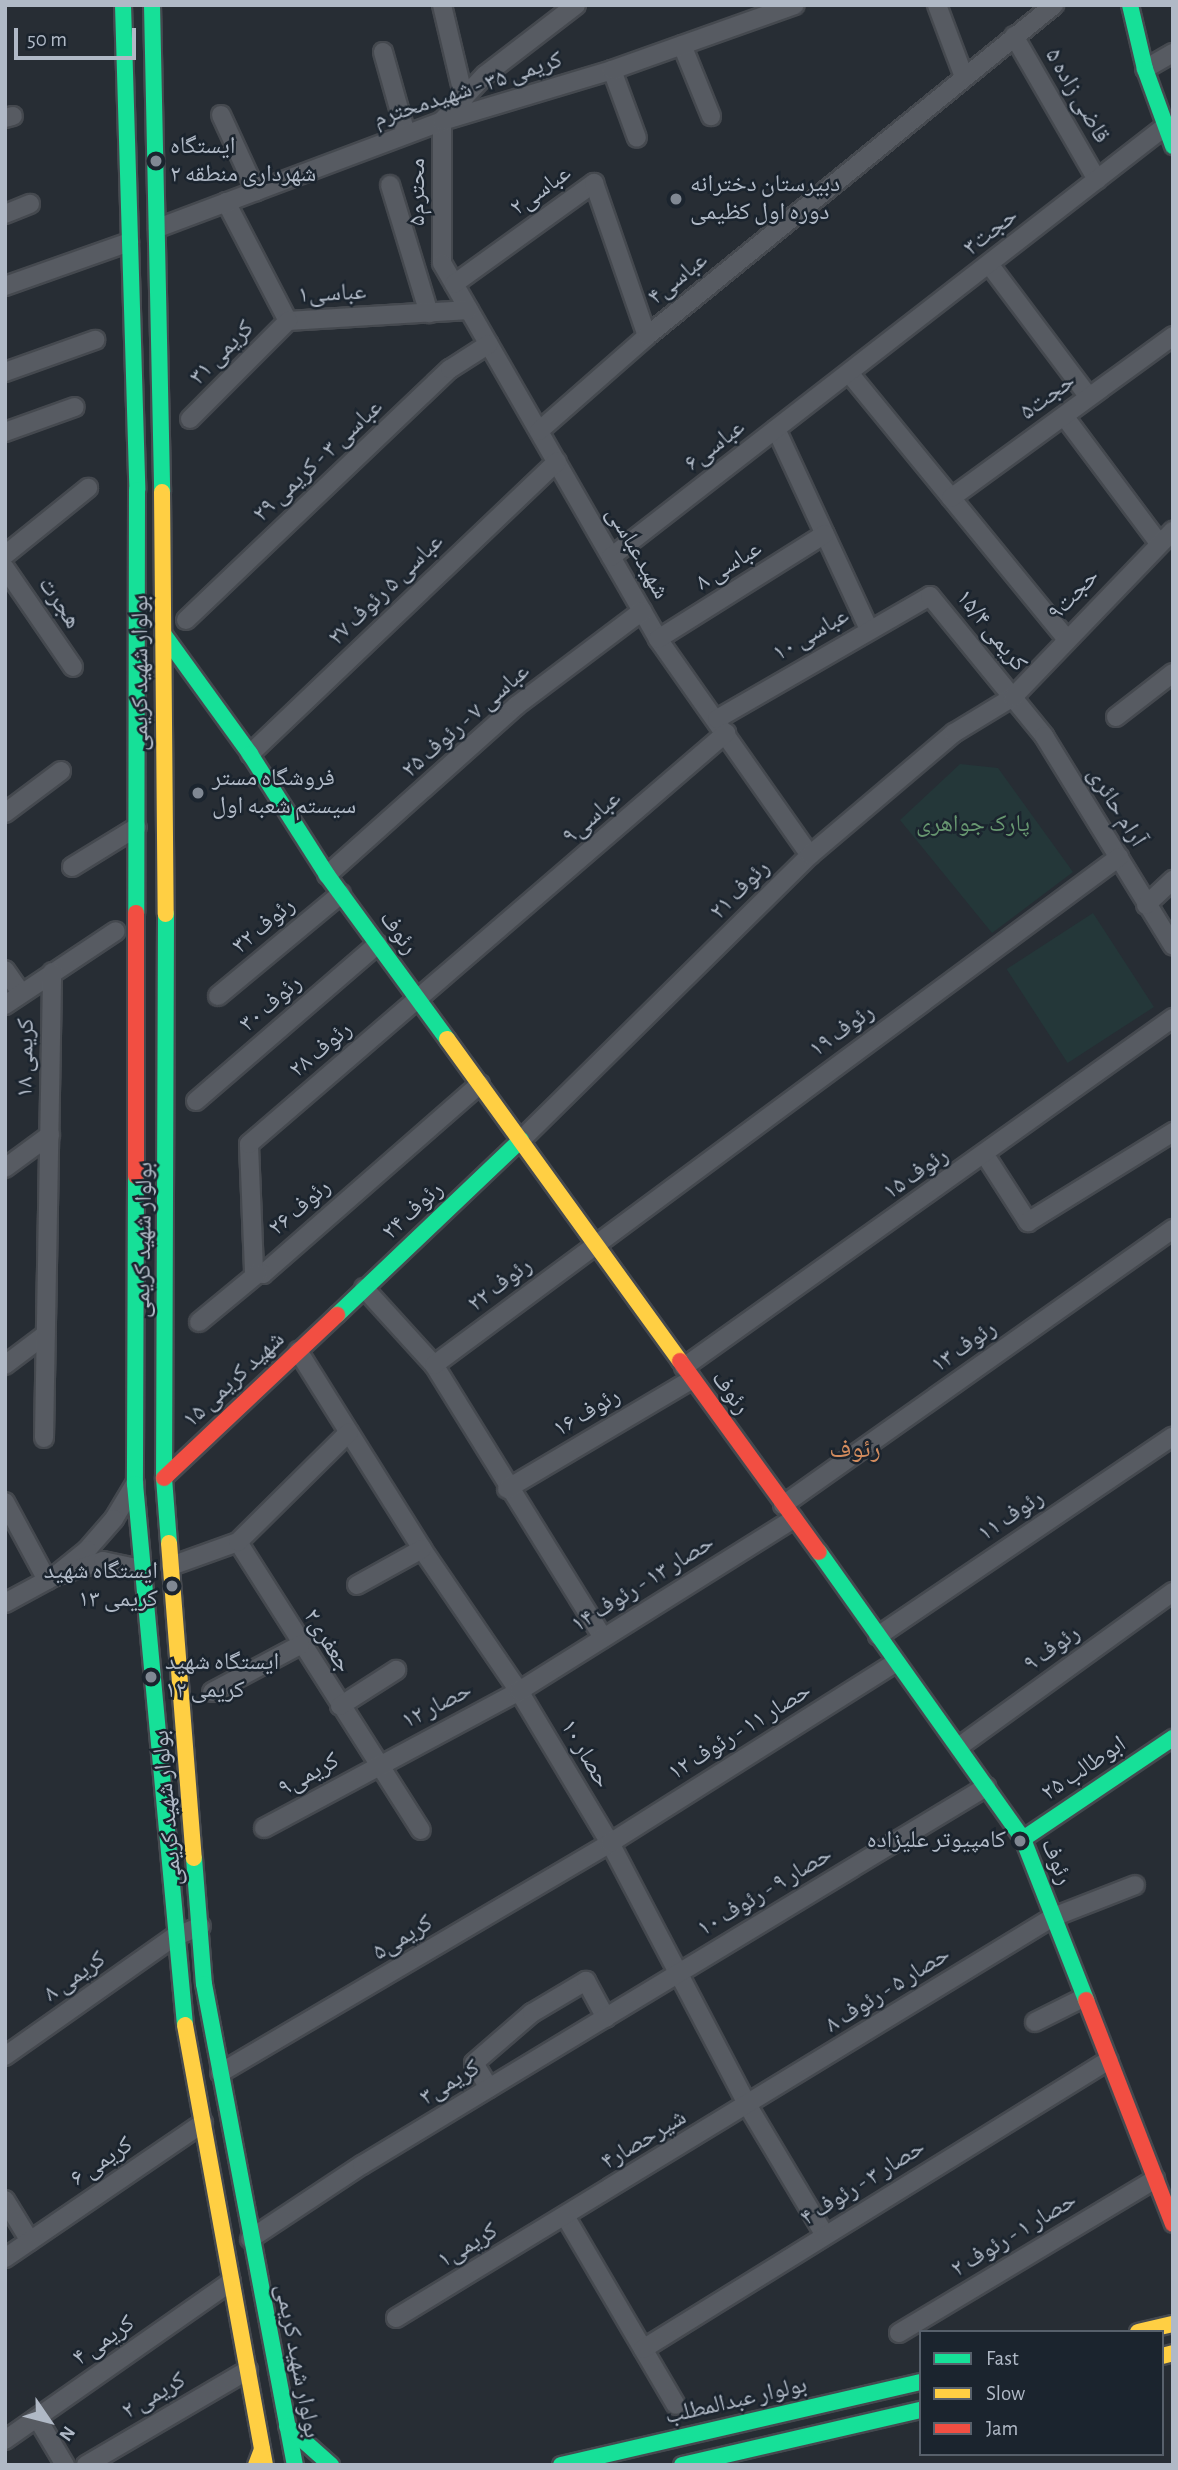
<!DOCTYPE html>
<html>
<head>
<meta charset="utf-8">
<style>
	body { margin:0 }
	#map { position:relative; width:1178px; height:2470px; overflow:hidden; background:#272d34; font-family:"Alegreya Sans","Noto Naskh Arabic",sans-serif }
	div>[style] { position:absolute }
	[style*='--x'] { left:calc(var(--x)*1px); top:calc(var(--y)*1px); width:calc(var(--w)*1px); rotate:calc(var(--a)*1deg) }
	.green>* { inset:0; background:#243739; transform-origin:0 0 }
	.roads { filter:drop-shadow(2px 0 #45494f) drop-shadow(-2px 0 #45494f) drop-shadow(0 2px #45494f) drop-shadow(0 -2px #45494f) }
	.street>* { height:18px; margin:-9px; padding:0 9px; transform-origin:9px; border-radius:9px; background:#575b62 }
	.fast>* { height:16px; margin:-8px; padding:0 8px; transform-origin:8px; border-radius:8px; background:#16e098 }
	.slow>* { height:16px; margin:-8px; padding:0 8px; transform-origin:8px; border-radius:8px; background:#ffcf43 }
	.jam>* { height:16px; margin:-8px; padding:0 8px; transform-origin:8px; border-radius:8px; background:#f24e42 }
	.dots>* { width:19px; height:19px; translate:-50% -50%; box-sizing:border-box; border:4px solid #1b242e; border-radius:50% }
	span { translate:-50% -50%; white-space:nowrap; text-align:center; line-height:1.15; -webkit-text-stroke:5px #1b242e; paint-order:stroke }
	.street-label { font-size:24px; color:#b0b9c6 }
	.poi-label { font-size:24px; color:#b0b9c6 }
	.left { translate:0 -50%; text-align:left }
	.right { translate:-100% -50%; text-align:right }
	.park-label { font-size:24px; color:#679770 }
	.neighbourhood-label { font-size:26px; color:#d38c5e }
	.frame { position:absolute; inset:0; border:7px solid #b0b9c6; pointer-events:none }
	.legend { position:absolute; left:919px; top:2330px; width:245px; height:126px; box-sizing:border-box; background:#1b242e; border:2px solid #57606b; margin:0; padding:9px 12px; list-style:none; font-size:21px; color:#b0b9c6 }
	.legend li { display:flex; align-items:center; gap:14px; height:35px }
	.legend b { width:35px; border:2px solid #57606b }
	.north { position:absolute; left:14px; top:2386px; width:70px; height:70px; -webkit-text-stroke:5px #1b242e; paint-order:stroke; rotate:125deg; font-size:19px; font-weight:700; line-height:28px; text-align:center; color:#b0b9c6 }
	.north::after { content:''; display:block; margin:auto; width:24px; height:32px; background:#b0b9c6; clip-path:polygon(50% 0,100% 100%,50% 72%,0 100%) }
	.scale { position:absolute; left:14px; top:28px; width:122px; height:32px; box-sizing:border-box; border:4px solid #b0b9c6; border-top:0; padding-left:9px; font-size:21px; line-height:24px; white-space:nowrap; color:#b0b9c6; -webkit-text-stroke:5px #1b242e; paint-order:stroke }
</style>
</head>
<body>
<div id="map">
	<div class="green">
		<div style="clip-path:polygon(960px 764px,998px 768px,1073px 872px,992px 933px,900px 820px)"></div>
		<div style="left:1093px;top:913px;width:112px;height:103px;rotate:57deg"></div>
	</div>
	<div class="roads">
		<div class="street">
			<div style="--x:442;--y:5;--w:96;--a:76.7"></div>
			<div style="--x:576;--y:5;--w:115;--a:142.4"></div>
			<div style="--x:485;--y:75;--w:63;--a:133.1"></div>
			<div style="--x:442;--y:121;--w:142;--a:90"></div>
			<div style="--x:442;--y:263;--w:434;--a:60.1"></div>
			<div style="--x:658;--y:639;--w:264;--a:54.9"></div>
			<div style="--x:937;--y:5;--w:77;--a:69.4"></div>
			<div style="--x:1014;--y:36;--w:166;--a:60"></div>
			<div style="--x:682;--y:45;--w:77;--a:67.8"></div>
			<div style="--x:383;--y:52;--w:85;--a:74.3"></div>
			<div style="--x:1145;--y:69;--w:32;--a:-30"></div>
			<div style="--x:612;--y:70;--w:72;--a:69.8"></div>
			<div style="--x:221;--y:115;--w:84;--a:65.3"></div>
			<div style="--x:5;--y:118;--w:8;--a:-14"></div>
			<div style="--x:390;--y:185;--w:134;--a:73.1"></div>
			<div style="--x:226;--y:202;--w:134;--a:62.5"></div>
			<div style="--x:288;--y:321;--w:181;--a:-3.5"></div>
			<div style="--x:5;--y:214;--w:27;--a:-22"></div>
			<div style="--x:158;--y:228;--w:303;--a:-20.6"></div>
			<div style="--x:442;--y:121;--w:177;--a:-16.7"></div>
			<div style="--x:612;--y:70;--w:194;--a:-19.6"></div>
			<div style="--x:989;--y:264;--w:166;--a:53.1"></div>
			<div style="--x:454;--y:284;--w:173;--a:-35.8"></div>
			<div style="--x:594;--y:183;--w:162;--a:70.9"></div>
			<div style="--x:5;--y:286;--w:132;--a:-19.5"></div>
			<div style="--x:5;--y:372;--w:96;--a:-19.6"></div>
			<div style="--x:849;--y:373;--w:343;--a:50.7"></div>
			<div style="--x:1064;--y:416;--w:159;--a:53.2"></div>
			<div style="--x:190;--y:419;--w:139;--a:-45"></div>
			<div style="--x:776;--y:429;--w:221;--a:65.1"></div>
			<div style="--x:539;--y:431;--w:144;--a:-41.3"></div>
			<div style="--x:647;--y:336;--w:525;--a:-39.12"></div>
			<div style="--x:5;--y:432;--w:74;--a:-19.7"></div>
			<div style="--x:951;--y:498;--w:275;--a:-36.1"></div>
			<div style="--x:5;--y:555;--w:107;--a:-38.9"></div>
			<div style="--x:611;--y:557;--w:699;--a:-37.85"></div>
			<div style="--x:5;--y:568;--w:120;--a:55.5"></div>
			<div style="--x:186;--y:620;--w:364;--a:-43.6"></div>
			<div style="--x:450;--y:369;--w:46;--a:-32.7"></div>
			<div style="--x:658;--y:639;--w:197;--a:-32.2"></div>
			<div style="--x:1116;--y:717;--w:72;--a:-37.7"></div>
			<div style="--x:717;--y:719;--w:246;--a:-30"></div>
			<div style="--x:930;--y:596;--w:181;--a:50.8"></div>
			<div style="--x:1044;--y:736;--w:246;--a:58.4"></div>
			<div style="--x:250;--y:754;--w:424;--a:-43.6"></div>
			<div style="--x:5;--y:813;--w:70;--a:-36.9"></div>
			<div style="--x:72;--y:867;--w:76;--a:-31.6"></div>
			<div style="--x:327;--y:875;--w:254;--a:-41.8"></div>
			<div style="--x:516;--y:706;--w:158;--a:-37"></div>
			<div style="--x:1146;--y:905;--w:37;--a:-43"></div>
			<div style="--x:5;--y:970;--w:28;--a:55"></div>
			<div style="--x:218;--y:996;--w:160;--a:-39.7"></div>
			<div style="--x:5;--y:1005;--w:133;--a:-33.7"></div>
			<div style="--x:480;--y:1084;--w:288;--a:138.8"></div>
			<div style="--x:263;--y:1274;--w:10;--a:-156"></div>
			<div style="--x:254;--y:1270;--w:126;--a:-92.3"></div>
			<div style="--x:249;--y:1144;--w:630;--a:-40.75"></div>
			<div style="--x:196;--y:1101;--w:240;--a:-40.8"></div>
			<div style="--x:521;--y:1140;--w:406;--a:-44.6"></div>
			<div style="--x:810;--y:855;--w:189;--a:-40.3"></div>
			<div style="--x:954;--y:733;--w:69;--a:-31.4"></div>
			<div style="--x:1013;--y:697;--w:231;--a:-46.1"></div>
			<div style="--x:985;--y:1155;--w:80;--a:57.3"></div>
			<div style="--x:1028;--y:1222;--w:171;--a:-31.8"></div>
			<div style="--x:5;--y:1168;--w:56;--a:-36.3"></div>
			<div style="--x:364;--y:1288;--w:104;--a:47.7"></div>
			<div style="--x:434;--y:1365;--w:321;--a:58.2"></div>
			<div style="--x:199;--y:1322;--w:75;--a:-39.6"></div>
			<div style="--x:298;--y:1351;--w:234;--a:57.9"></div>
			<div style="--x:422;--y:1549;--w:172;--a:55.7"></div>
			<div style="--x:519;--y:1691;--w:177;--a:59.1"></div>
			<div style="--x:610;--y:1843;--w:297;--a:62.3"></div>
			<div style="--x:748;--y:2106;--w:150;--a:59.2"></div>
			<div style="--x:5;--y:1365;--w:51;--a:-37.1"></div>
			<div style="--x:434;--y:1365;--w:853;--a:-36.56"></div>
			<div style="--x:684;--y:1367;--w:601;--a:-35.52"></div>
			<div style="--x:44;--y:1438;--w:466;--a:-89"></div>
			<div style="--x:135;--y:1484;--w:41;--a:121"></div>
			<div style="--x:114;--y:1519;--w:41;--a:131.1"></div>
			<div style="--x:87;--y:1550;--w:41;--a:140.9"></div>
			<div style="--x:55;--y:1576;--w:50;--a:-17.4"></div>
			<div style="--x:103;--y:1561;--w:40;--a:12"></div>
			<div style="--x:507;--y:1489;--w:215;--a:-30.7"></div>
			<div style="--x:5;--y:1502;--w:89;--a:61.7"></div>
			<div style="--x:783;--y:1505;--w:478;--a:-35.3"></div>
			<div style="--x:238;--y:1542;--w:341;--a:57.6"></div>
			<div style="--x:171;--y:1566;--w:71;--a:-19.7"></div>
			<div style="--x:238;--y:1542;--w:156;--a:-44.7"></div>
			<div style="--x:357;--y:1585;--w:74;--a:-29"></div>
			<div style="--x:5;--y:1603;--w:57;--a:-28.4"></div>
			<div style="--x:878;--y:1636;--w:356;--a:-34.1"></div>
			<div style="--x:212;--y:1692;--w:100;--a:-28.1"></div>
			<div style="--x:340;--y:1706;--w:67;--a:-32.7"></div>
			<div style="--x:960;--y:1746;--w:263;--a:-35.9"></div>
			<div style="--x:264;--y:1828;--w:289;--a:-28.2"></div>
			<div style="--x:519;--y:1691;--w:324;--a:-32.1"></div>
			<div style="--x:1035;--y:2022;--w:54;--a:-26.6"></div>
			<div style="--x:5;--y:2056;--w:207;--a:-35.2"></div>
			<div style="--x:174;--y:1937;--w:29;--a:-22"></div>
			<div style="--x:220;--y:2073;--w:453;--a:-30.5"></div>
			<div style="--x:610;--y:1843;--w:338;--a:-32.3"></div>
			<div style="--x:489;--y:2088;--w:29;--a:-121"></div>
			<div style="--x:474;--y:2063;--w:77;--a:-40.8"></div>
			<div style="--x:532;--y:2013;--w:63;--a:-30.7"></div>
			<div style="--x:586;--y:1981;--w:42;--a:61.6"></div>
			<div style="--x:5;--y:2200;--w:48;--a:58.6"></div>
			<div style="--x:565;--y:2216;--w:219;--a:59.6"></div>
			<div style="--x:250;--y:2239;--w:134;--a:-33.5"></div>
			<div style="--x:362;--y:2165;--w:730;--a:-31.21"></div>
			<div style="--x:5;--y:2258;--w:240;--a:-34.3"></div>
			<div style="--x:396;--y:2318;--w:770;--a:-31.4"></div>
			<div style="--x:1053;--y:1917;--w:88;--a:-21.3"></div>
			<div style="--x:899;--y:2333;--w:299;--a:-31"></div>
			<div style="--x:643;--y:2349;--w:548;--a:-31.81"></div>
			<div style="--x:37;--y:2418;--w:55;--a:59.2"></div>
			<div style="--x:5;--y:2440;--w:276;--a:-35"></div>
			<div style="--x:86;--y:2465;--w:188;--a:-30.4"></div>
		</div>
		<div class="fast">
			<div style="--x:123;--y:5;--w:485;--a:88.3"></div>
			<div style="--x:137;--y:490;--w:423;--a:90.1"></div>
			<div style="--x:152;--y:5;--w:487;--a:88.8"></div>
			<div style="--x:1130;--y:5;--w:66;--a:76.8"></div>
			<div style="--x:1145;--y:69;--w:82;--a:70"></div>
			<div style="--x:164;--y:635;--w:147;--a:54.1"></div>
			<div style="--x:250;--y:754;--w:143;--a:57.5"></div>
			<div style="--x:327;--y:875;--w:203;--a:53.8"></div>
			<div style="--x:166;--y:914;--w:564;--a:90.2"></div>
			<div style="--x:164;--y:1478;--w:65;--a:85.6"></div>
			<div style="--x:136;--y:1176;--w:308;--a:90.2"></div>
			<div style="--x:135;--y:1484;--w:543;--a:84.72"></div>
			<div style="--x:337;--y:1315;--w:254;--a:-43.6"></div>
			<div style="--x:819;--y:1552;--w:352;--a:54.6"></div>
			<div style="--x:1023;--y:1839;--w:173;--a:68.6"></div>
			<div style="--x:1023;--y:1839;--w:181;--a:-34"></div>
			<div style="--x:194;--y:1858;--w:126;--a:85.5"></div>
			<div style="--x:204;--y:1984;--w:490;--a:79.3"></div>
			<div style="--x:287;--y:2426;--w:59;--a:41.6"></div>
			<div style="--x:561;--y:2465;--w:369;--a:-13"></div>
			<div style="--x:682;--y:2465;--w:245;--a:-13"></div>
		</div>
		<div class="slow">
			<div style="--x:162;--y:492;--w:422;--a:89.5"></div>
			<div style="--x:447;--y:1039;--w:397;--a:54.1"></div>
			<div style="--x:169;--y:1543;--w:316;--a:85.5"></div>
			<div style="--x:185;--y:2025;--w:447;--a:79.7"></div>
			<div style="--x:1138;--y:2332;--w:36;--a:-13"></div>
			<div style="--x:1162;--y:2356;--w:11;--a:-15"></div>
			<div style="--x:256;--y:2465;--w:17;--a:-69"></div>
		</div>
		<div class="jam">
			<div style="--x:136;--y:1176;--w:263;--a:-90"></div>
			<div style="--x:680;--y:1361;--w:236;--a:54"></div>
			<div style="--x:164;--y:1478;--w:238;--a:-43.3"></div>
			<div style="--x:1086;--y:2000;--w:240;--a:68.8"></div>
		</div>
	</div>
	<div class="dots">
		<div style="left:156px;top:161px;background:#808893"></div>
		<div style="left:676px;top:199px;background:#808893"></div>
		<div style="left:198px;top:793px;background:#808893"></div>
		<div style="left:172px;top:1586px;background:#808893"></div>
		<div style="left:151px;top:1677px;background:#808893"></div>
		<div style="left:1020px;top:1841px;background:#808893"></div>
	</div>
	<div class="street-label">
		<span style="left:468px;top:90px;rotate:-18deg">کریمی ۳۵ - شهیدمحترم</span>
		<span style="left:1077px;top:96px;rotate:60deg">قاضی زاده ۵</span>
		<span style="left:541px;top:191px;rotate:-36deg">عباسی۲</span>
		<span style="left:418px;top:192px;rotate:-90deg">محترم۵</span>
		<span style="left:991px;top:232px;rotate:-38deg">حجت۳</span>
		<span style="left:678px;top:279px;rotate:-39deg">عباسی۴</span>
		<span style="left:332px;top:294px;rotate:-3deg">عباسی۱</span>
		<span style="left:222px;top:353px;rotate:-45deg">کریمی ۳۱</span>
		<span style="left:1048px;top:397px;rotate:-36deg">حجت۵</span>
		<span style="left:715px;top:446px;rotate:-38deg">عباسی۶</span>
		<span style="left:318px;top:461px;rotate:-43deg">عباسی ۳ - کریمی ۲۹</span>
		<span style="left:637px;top:553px;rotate:60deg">شهیدعباسی</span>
		<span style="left:729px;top:566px;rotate:-32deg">عباسی ۸</span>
		<span style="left:386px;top:590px;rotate:-44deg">عباسی ۵ رئوف ۲۷</span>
		<span style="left:1074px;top:595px;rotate:-46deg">حجت۹</span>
		<span style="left:59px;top:603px;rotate:56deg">هجرت</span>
		<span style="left:991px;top:631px;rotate:51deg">کریمی ۱۵/۴</span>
		<span style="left:811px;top:635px;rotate:-30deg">عباسی ۱۰</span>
		<span style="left:141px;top:673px;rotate:-90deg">بولوار شهید کریمی</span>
		<span style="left:466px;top:721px;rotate:-41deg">عباسی ۷ - رئوف ۲۵</span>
		<span style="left:1116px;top:807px;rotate:58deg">آرام حائری</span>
		<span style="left:592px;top:818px;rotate:-41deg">عباسی۹</span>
		<span style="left:740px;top:890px;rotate:-45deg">رئوف ۲۱</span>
		<span style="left:264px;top:926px;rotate:-40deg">رئوف ۳۲</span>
		<span style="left:398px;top:933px;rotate:54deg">رئوف</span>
		<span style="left:271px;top:1004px;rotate:-41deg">رئوف ۳۰</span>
		<span style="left:842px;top:1031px;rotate:-36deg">رئوف ۱۹</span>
		<span style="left:321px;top:1050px;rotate:-40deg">رئوف ۲۸</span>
		<span style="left:26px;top:1058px;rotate:-89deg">کریمی ۱۸</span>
		<span style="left:916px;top:1174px;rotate:-35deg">رئوف ۱۵</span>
		<span style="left:300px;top:1208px;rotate:-41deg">رئوف ۲۶</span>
		<span style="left:413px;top:1211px;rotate:-43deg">رئوف ۲۴</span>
		<span style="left:144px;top:1240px;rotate:-89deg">بولوار شهید کریمی</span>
		<span style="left:500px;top:1285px;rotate:-37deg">رئوف ۲۲</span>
		<span style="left:964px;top:1347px;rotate:-35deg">رئوف ۱۳</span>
		<span style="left:234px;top:1380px;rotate:-43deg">شهید کریمی ۱۵</span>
		<span style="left:730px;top:1393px;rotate:54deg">رئوف</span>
		<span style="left:587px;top:1413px;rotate:-31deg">رئوف ۱۶</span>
		<span style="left:1011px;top:1516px;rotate:-34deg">رئوف ۱۱</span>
		<span style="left:643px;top:1584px;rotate:-32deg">حصار ۱۳ - رئوف ۱۴</span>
		<span style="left:327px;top:1641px;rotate:58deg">جعفری۲</span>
		<span style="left:1052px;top:1649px;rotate:-36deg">رئوف ۹</span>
		<span style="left:437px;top:1706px;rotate:-27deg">حصار ۱۲</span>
		<span style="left:740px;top:1732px;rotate:-32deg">حصار ۱۱ - رئوف ۱۲</span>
		<span style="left:585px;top:1754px;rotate:59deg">حصار ۱۰</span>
		<span style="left:1084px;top:1769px;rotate:-34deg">ابوطالب ۲۵</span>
		<span style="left:309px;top:1775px;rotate:-29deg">کریمی۹</span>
		<span style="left:168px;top:1808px;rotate:-95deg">بولوار شهید کریمی</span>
		<span style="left:1056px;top:1862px;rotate:68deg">رئوف</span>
		<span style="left:765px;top:1892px;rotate:-31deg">حصار ۹ - رئوف ۱۰</span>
		<span style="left:403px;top:1938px;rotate:-31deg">کریمی۵</span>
		<span style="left:75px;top:1977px;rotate:-35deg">کریمی ۸</span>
		<span style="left:888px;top:1990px;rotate:-32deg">حصار ۵ - رئوف ۸</span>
		<span style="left:450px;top:2083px;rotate:-31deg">کریمی۳</span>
		<span style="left:644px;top:2140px;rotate:-31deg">شیرحصار۴</span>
		<span style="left:102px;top:2162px;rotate:-34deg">کریمی ۶</span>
		<span style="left:863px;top:2183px;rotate:-32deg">حصار ۳ - رئوف ۴</span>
		<span style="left:1014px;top:2235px;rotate:-31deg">حصار ۱ - رئوف ۲</span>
		<span style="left:468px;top:2246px;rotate:-31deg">کریمی۱</span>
		<span style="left:104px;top:2341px;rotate:-35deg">کریمی ۴</span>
		<span style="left:297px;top:2361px;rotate:79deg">بولوار شهید کریمی</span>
		<span style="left:154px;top:2396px;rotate:-30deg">کریمی ۲</span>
		<span style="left:736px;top:2401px;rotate:-13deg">بولوار عبدالمطلب</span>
	</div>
	<div class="poi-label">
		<span class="left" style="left:170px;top:161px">ایستگاه<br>شهرداری منطقه ۲</span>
		<span class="left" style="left:690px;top:199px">دبیرستان دخترانه<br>دوره اول کظیمی</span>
		<span class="left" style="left:212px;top:793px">فروشگاه مستر<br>سیستم شعبه اول</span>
		<span class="right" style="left:158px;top:1586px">ایستگاه شهید<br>کریمی ۱۳</span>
		<span class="left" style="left:165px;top:1677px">ایستگاه شهید<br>کریمی ۱۲</span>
		<span class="right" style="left:1006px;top:1841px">کامپیوتر علیزاده</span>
	</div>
	<div class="park-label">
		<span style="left:973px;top:825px">پارک جواهری</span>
	</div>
	<div class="neighbourhood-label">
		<span style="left:855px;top:1450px">رئوف</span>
	</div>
	<div class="frame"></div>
	<ul class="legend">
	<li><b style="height:9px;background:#16e098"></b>Fast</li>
	<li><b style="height:9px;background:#ffcf43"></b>Slow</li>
	<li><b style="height:9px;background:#f24e42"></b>Jam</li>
	</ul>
	<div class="north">N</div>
	<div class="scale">50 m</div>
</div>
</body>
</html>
